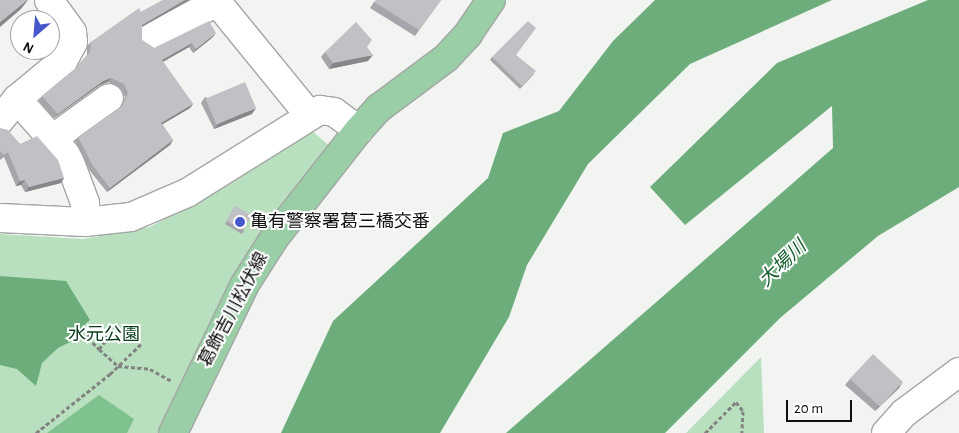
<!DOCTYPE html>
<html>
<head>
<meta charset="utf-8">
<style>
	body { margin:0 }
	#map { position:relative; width:959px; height:433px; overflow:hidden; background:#f2f4f2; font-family:"Alegreya Sans","Noto Sans JP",sans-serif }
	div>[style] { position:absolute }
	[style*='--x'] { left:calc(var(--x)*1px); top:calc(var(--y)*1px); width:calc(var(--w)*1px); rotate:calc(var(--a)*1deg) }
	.green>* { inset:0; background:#b8e0bf }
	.forest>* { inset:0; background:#80c28f }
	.water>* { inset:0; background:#6cad7b }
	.path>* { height:3px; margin-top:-1.5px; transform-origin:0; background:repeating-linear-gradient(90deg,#828482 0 4px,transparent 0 6.5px) }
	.roads { filter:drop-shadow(1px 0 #a4a6a4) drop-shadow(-1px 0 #a4a6a4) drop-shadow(0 1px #a4a6a4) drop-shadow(0 -1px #a4a6a4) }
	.minor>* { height:28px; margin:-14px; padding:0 14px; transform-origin:14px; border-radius:14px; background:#fff }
	.major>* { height:28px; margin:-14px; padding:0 14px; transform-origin:14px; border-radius:14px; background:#99cea7 }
	.wall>* { inset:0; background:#a5a6a9 }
	.shaded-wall>* { inset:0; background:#868789 }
	.building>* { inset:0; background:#c0c1c4; transform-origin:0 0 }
	.dots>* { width:14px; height:14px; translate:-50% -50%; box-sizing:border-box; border:2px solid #fff; border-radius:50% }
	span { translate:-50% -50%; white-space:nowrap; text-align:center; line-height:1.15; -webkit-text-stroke:4px #fff; paint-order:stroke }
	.poi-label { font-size:18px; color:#0e0f0e }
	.left { translate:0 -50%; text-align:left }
	.street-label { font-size:18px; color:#0e0f0e }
	.park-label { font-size:18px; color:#093c1b }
	.water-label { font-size:19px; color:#175f2f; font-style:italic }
	.north { position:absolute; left:10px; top:10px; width:50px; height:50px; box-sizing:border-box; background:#fff; border:1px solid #9f9f9f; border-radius:50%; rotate:207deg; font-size:14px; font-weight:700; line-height:20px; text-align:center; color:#0e0f0e }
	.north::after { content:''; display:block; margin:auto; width:18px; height:22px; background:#4557cb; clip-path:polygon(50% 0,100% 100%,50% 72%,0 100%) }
	.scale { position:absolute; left:786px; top:400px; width:66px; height:22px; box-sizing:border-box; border:2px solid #0e0f0e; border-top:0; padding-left:6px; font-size:15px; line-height:18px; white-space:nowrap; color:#0e0f0e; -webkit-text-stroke:4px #fff; paint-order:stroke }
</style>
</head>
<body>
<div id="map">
	<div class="green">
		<div style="clip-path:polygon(311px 130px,331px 147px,168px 433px,0 433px,0 234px,83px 239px,150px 227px,237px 180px)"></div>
		<div style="clip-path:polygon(761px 357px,764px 433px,686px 433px)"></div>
	</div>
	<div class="forest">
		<div style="clip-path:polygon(99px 395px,134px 419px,127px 433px,47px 433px)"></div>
	</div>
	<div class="water">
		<div style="clip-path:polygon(655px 0,832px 0,690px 64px,588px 164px,527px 265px,509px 317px,440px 433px,281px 433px,333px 321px,488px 178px,503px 133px,559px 111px,613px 41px)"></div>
		<div style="clip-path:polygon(928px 0,959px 0,959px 187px,878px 236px,780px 318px,665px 433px,506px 433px,833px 148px,832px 106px,685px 225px,650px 187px,777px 63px)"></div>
		<div style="clip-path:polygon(0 276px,66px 281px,90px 320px,83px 326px,78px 338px,58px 348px,42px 363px,36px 386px,17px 369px,0 365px)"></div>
	</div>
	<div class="path">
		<div style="--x:99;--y:349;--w:13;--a:-51"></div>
		<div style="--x:107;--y:339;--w:10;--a:-119"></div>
		<div style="--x:102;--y:330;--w:10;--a:-169"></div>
		<div style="--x:92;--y:328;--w:11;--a:112"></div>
		<div style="--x:88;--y:338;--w:16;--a:45"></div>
		<div style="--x:99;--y:349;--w:25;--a:42"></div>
		<div style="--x:118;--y:366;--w:32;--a:5"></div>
		<div style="--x:150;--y:369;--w:25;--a:29"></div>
		<div style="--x:36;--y:433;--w:95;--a:-38.6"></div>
		<div style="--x:110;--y:374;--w:43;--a:-44.1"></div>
		<div style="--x:705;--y:433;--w:44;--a:-45"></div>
		<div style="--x:736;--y:402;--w:11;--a:52"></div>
		<div style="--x:743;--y:411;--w:22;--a:93"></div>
	</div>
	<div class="roads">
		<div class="minor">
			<div style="--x:152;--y:37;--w:74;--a:-28.3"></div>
			<div style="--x:217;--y:2;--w:146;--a:50.8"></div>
			<div style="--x:17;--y:99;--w:77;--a:48.7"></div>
			<div style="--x:68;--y:157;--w:49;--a:69.7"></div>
			<div style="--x:85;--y:203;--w:19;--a:90"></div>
			<div style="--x:0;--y:120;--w:27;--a:-51"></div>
			<div style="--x:17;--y:99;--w:60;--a:-39.6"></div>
			<div style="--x:63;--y:61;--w:21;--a:-62"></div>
			<div style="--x:73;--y:42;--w:10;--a:-96"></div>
			<div style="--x:72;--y:32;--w:39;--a:-126"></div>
			<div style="--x:52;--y:139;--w:70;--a:-35.7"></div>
			<div style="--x:0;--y:218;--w:85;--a:2.7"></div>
			<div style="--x:85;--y:222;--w:46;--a:-6.2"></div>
			<div style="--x:131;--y:217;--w:61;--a:-23.2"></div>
			<div style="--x:187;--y:193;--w:157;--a:-32"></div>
			<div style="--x:320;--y:110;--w:14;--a:8"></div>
			<div style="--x:334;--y:112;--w:31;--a:36"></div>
			<div style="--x:886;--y:433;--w:27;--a:-48"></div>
			<div style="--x:904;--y:413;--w:69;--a:-36.7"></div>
		</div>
		<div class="major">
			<div style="--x:173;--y:433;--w:165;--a:-64.2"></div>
			<div style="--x:245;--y:284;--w:56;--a:-57.4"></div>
			<div style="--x:275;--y:237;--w:136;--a:-51.9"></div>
			<div style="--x:359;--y:130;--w:30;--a:-48"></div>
			<div style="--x:379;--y:108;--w:84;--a:-36.7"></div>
			<div style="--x:446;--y:58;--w:33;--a:-47"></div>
			<div style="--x:468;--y:34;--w:41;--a:-55.9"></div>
		</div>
	</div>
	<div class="wall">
		<div style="clip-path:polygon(163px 0,189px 0,142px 27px,142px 40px,154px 48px,213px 37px,193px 53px,189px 47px,163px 62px,193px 104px,190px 108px,162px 124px,173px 140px,170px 145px,107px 192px,90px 171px,75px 142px,78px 137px,120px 107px,125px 97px,121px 89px,108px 82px,100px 85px,54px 118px,39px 101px,42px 96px,76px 68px,87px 55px,87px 46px,91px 42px,141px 12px)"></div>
		<div style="clip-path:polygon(441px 0,415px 36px,370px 8px,374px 2px)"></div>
		<div style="clip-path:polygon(367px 47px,368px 61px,329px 69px,321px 57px,325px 52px)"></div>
		<div style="clip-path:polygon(516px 55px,534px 74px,520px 89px,490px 60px,492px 57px)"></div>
		<div style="clip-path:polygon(205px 97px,252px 114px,214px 129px,201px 103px)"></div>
		<div style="clip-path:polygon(0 128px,64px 178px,61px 183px,25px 192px,21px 185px,16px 186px,4px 157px,0 160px)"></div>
		<div style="clip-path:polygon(235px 206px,244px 231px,242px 234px,225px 224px)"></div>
		<div style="clip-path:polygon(850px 379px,899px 388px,875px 411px,845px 385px)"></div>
	</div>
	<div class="shaded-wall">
		<div style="clip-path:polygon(27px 0,28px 0,21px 9px,0 27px,0 22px)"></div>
		<div style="clip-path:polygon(185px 0,189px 0,138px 29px,142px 25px)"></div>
		<div style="clip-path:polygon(216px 33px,213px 37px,193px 53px,196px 49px)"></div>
		<div style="clip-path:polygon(192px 43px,189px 47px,159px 64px,162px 60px)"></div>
		<div style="clip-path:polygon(373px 55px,368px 61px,329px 69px,333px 63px)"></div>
		<div style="clip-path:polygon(111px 78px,108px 82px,100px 85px,54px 118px,58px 114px,103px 81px)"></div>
		<div style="clip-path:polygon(193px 104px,190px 108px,158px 127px,161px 123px)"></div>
		<div style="clip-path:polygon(256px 108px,252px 114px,214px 129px,218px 124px)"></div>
		<div style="clip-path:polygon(173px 140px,170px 145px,107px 192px,110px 188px)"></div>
		<div style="clip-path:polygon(64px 178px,61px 183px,25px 192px,29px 187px)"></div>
		<div style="clip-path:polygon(25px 180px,21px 185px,16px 186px,20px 181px)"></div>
		<div style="clip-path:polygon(903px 382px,899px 388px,875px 411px,879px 405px)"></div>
	</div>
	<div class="building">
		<div style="clip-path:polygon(0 0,27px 0,0 22px)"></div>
		<div style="clip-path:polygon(163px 0,185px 0,142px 25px,142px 40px,154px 48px,209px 21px,216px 33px,196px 49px,192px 43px,162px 60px,193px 104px,161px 123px,173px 140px,110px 188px,93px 166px,78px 137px,122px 106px,128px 93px,124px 84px,111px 78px,103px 81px,58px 114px,42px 96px,76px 68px,90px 52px,91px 42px,139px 8px,141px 12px)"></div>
		<div style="clip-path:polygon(376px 0,441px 0,419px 30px,374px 2px)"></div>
		<div style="clip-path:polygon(528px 21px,536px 28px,516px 55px,536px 71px,522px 86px,492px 57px)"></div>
		<div style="clip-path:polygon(356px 22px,372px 40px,367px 47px,373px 55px,333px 63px,325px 52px)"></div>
		<div style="left:245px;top:82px;width:28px;height:43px;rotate:67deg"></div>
		<div style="clip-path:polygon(0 128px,8px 130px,20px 144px,37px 136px,58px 160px,64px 178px,29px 187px,25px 180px,20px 181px,8px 152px,3px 155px,0 151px)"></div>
		<div style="left:235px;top:206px;width:19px;height:17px;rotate:28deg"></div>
		<div style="left:873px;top:354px;width:41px;height:34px;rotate:43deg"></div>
	</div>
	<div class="dots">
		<div style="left:240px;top:222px;background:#4557cb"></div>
	</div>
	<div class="poi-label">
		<span class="left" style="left:250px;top:222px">亀有警察署葛三橋交番</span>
	</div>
	<div class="street-label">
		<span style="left:234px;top:310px;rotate:-62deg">葛飾吉川松伏線</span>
	</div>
	<div class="park-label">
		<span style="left:104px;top:335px">水元公園</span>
	</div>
	<div class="water-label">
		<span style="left:783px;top:264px;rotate:-44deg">大場川</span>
	</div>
	<div class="north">N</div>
	<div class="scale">20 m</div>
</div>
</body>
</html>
